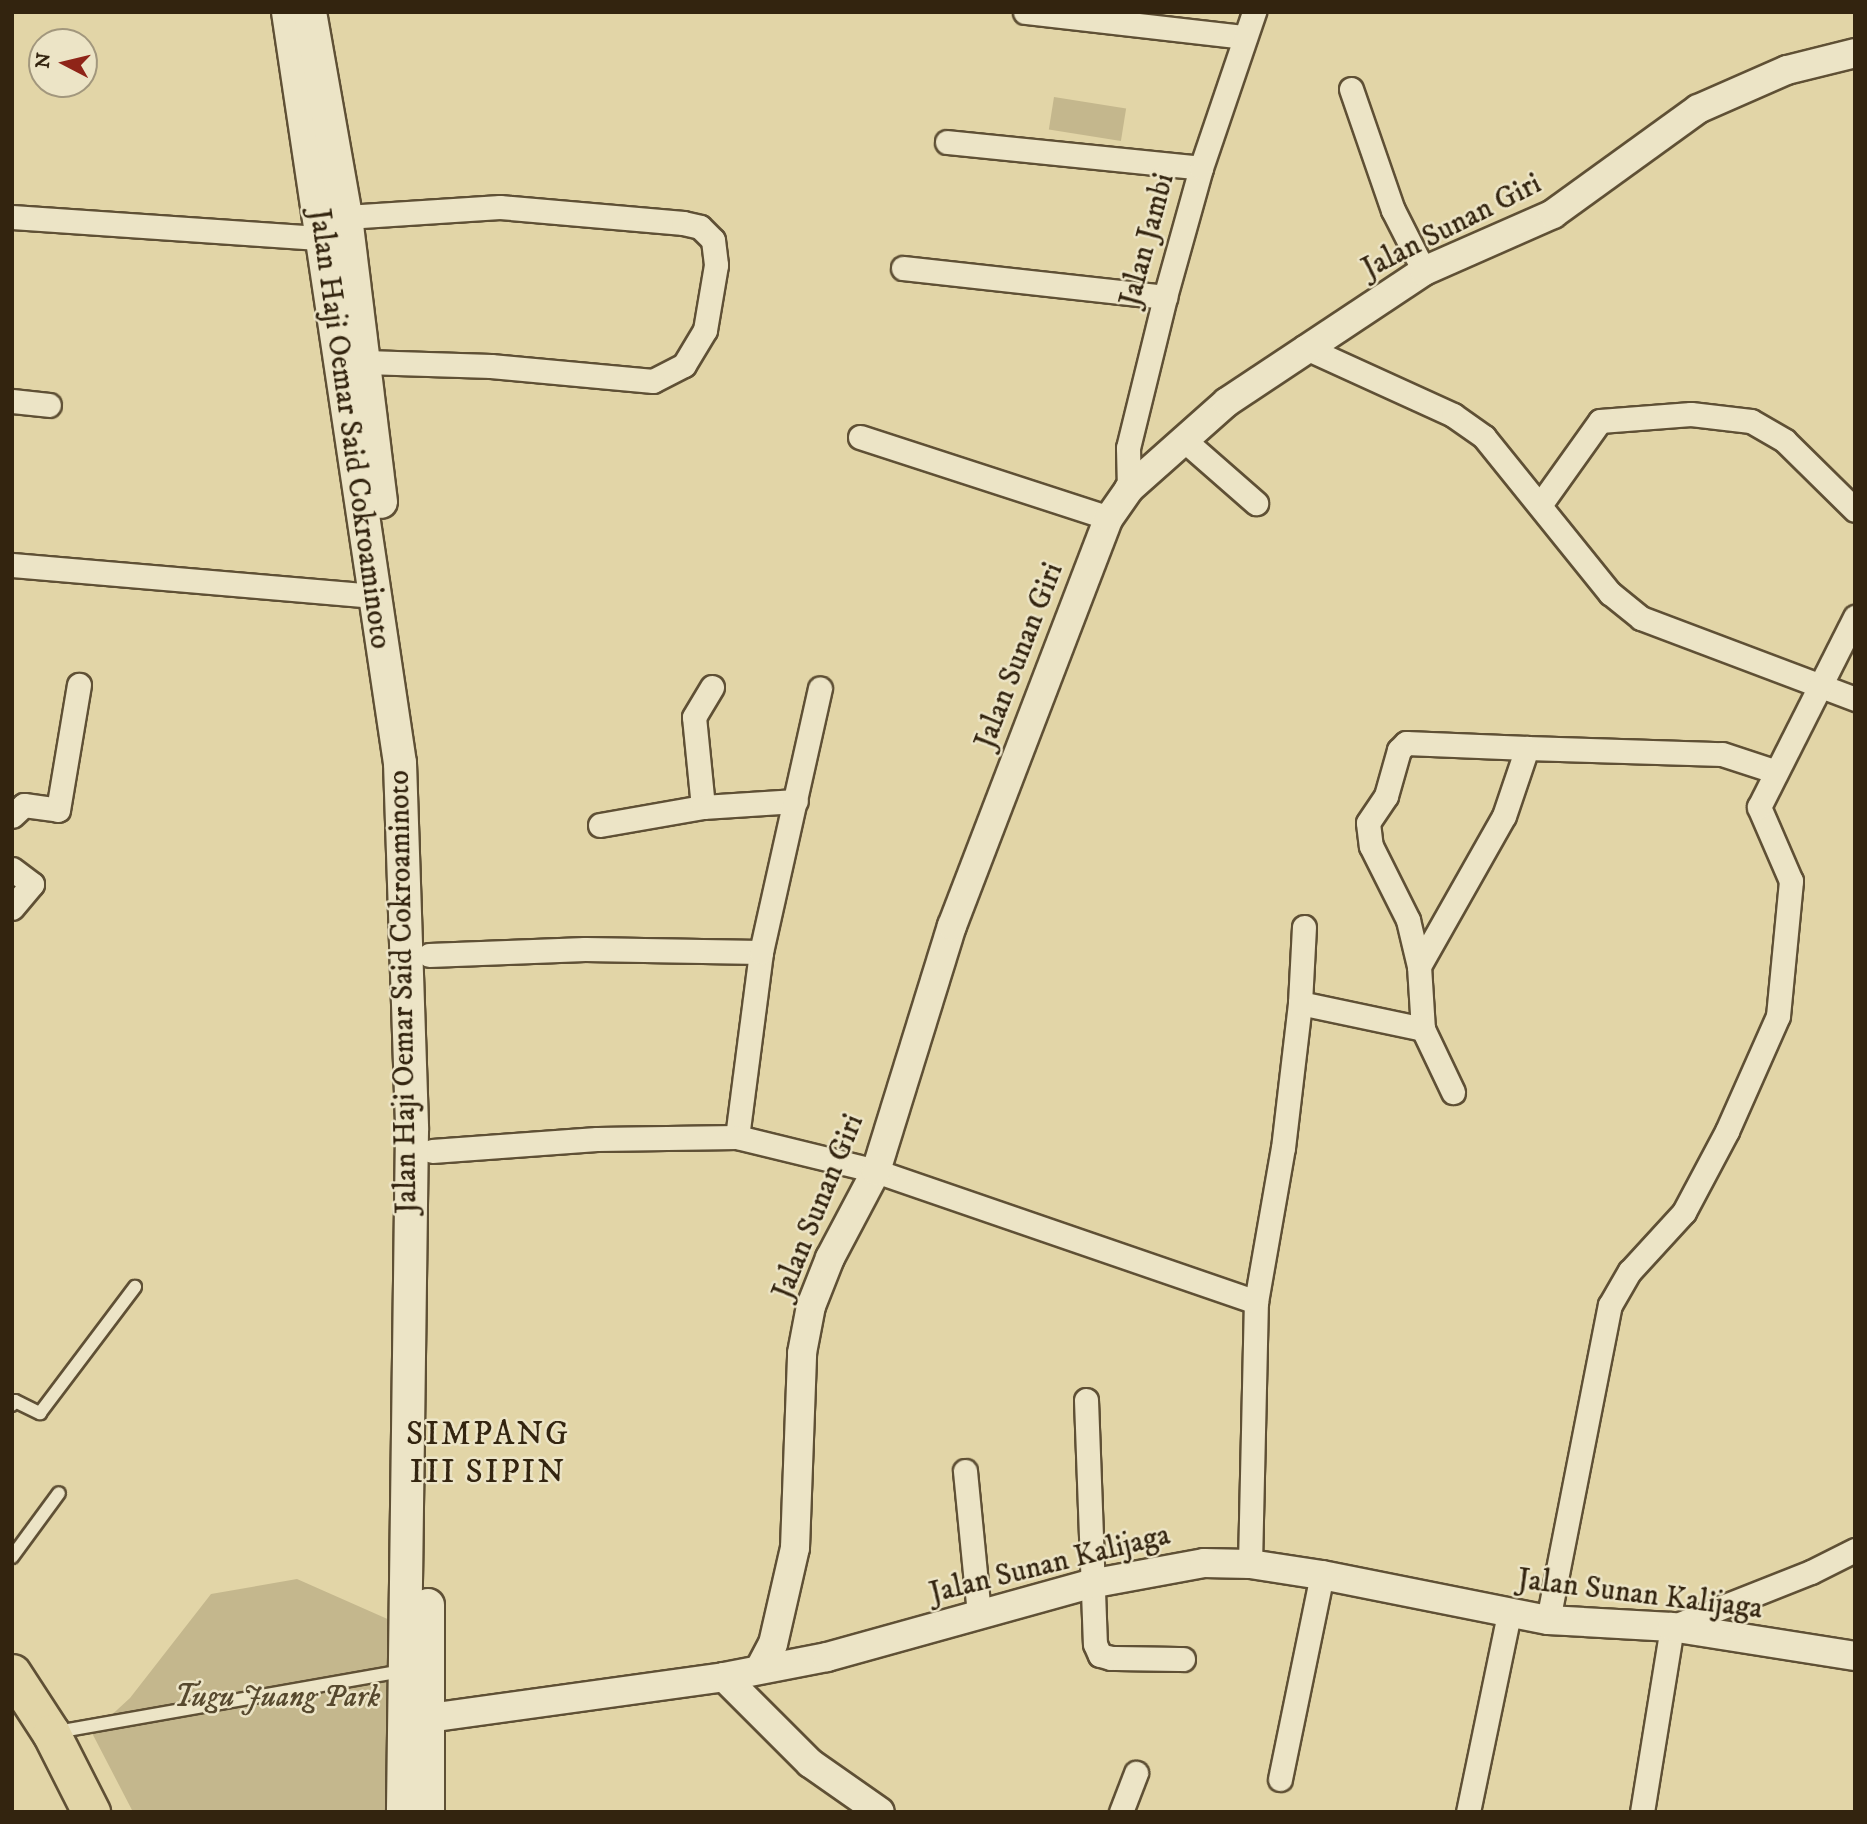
<!DOCTYPE html>
<html>
<head>
<meta charset="utf-8">
<style>
	body { margin:0 }
	#map { position:relative; width:1867px; height:1824px; overflow:hidden; background:#e2d5a7; font-family:"IM FELL DW Pica",serif }
	div>[style] { position:absolute }
	[style*='--x'] { left:calc(var(--x)*1px); top:calc(var(--y)*1px); width:calc(var(--w)*1px); rotate:calc(var(--a)*1deg) }
	.green>* { inset:0; background:#c4b78d; transform-origin:0 0 }
	.roads { filter:drop-shadow(2px 0 #5f5035) drop-shadow(-2px 0 #5f5035) drop-shadow(0 2px #5f5035) drop-shadow(0 -2px #5f5035) }
	.service>* { height:12px; margin:-6px; padding:0 6px; transform-origin:6px; border-radius:6px; background:#ece4c6 }
	.minor>* { height:23px; margin:-11.5px; padding:0 11.5px; transform-origin:11.5px; border-radius:11.5px; background:#ece4c6 }
	.tertiary>* { height:28px; margin:-14px; padding:0 14px; transform-origin:14px; border-radius:14px; background:#ece4c6 }
	.secondary>* { height:32px; margin:-16px; padding:0 16px; transform-origin:16px; border-radius:16px; background:#ece4c6 }
	.primary>* { height:37px; margin:-18.5px; padding:0 18.5px; transform-origin:18.5px; border-radius:18.5px; background:#e2d5a7 }
	span { translate:-50% -50%; white-space:nowrap; text-align:center; line-height:1.15; -webkit-text-stroke:5px #ece4c6; paint-order:stroke }
	.street-label { font-size:30px; color:#33240f }
	.park-label { font-size:30px; color:#57492e; font-style:italic }
	.quarter-label { font-size:33px; color:#33240f; letter-spacing:2px }
	.frame { position:absolute; inset:0; border:14px solid #33240f; pointer-events:none }
	.north { position:absolute; left:28px; top:28px; width:70px; height:70px; box-sizing:border-box; background:#ece4c6; border:2px solid #a2977d; border-radius:50%; rotate:277deg; font-size:19px; font-weight:700; line-height:28px; text-align:center; color:#33240f }
	.north::after { content:''; display:block; margin:auto; width:24px; height:32px; background:#8f2418; clip-path:polygon(50% 0,100% 100%,50% 72%,0 100%) }
</style>
</head>
<body>
<div id="map">
	<div class="green">
		<div style="left:1054px;top:97px;width:73px;height:33px;rotate:9deg"></div>
		<div style="clip-path:polygon(297px 1579px,392px 1621px,390px 1812px,133px 1812px,92px 1733px,130px 1698px,211px 1594px)"></div>
	</div>
	<div class="roads">
		<div class="service">
			<div style="--x:12;--y:1405;--w:5;--a:-53"></div>
			<div style="--x:15;--y:1401;--w:28;--a:26"></div>
			<div style="--x:40;--y:1413;--w:158;--a:-53"></div>
			<div style="--x:12;--y:1557;--w:79;--a:-53.7"></div>
			<div style="--x:56;--y:1732;--w:339;--a:-10"></div>
		</div>
		<div class="minor">
			<div style="--x:1025;--y:12;--w:221;--a:6.5"></div>
			<div style="--x:1351;--y:89;--w:128;--a:70.9"></div>
			<div style="--x:1393;--y:210;--w:68;--a:63.1"></div>
			<div style="--x:947;--y:142;--w:255;--a:5.8"></div>
			<div style="--x:12;--y:217;--w:311;--a:3.9"></div>
			<div style="--x:346;--y:217;--w:154;--a:-3.7"></div>
			<div style="--x:500;--y:207;--w:184;--a:5"></div>
			<div style="--x:683;--y:223;--w:17;--a:13"></div>
			<div style="--x:700;--y:227;--w:18;--a:45"></div>
			<div style="--x:713;--y:240;--w:25;--a:83"></div>
			<div style="--x:716;--y:265;--w:66;--a:99.6"></div>
			<div style="--x:705;--y:330;--w:41;--a:121"></div>
			<div style="--x:684;--y:365;--w:35;--a:153"></div>
			<div style="--x:653;--y:381;--w:163;--a:-174.7"></div>
			<div style="--x:491;--y:366;--w:126;--a:-178.2"></div>
			<div style="--x:903;--y:268;--w:264;--a:6.3"></div>
			<div style="--x:1304;--y:347;--w:164;--a:24.5"></div>
			<div style="--x:1453;--y:415;--w:38;--a:35"></div>
			<div style="--x:1484;--y:437;--w:201;--a:51.1"></div>
			<div style="--x:1610;--y:593;--w:40;--a:39"></div>
			<div style="--x:1641;--y:618;--w:229;--a:20.7"></div>
			<div style="--x:12;--y:401;--w:37;--a:6"></div>
			<div style="--x:860;--y:437;--w:262;--a:18"></div>
			<div style="--x:1184;--y:440;--w:96;--a:41.2"></div>
			<div style="--x:1129;--y:489;--w:41;--a:-91.4"></div>
			<div style="--x:1128;--y:448;--w:155;--a:-76.2"></div>
			<div style="--x:1165;--y:297;--w:134;--a:-74.4"></div>
			<div style="--x:1201;--y:168;--w:165;--a:-71.2"></div>
			<div style="--x:1540;--y:505;--w:103;--a:-54.5"></div>
			<div style="--x:1600;--y:421;--w:91;--a:-4.4"></div>
			<div style="--x:1691;--y:414;--w:60;--a:6.7"></div>
			<div style="--x:1751;--y:421;--w:39;--a:30"></div>
			<div style="--x:1785;--y:441;--w:98;--a:44.6"></div>
			<div style="--x:12;--y:565;--w:361;--a:4.9"></div>
			<div style="--x:1527;--y:748;--w:195;--a:1.8"></div>
			<div style="--x:1722;--y:754;--w:55;--a:18.1"></div>
			<div style="--x:703;--y:807;--w:90;--a:-95.7"></div>
			<div style="--x:694;--y:717;--w:35;--a:-59"></div>
			<div style="--x:12;--y:816;--w:16;--a:-43"></div>
			<div style="--x:24;--y:805;--w:34;--a:8"></div>
			<div style="--x:58;--y:810;--w:127;--a:-80.5"></div>
			<div style="--x:600;--y:825;--w:105;--a:-9.9"></div>
			<div style="--x:703;--y:807;--w:93;--a:-3.7"></div>
			<div style="--x:12;--y:869;--w:25;--a:37"></div>
			<div style="--x:32;--y:884;--w:31;--a:130"></div>
			<div style="--x:429;--y:955;--w:156;--a:-2.2"></div>
			<div style="--x:585;--y:949;--w:176;--a:1"></div>
			<div style="--x:1419;--y:966;--w:172;--a:-60.5"></div>
			<div style="--x:1504;--y:816;--w:72;--a:-71.3"></div>
			<div style="--x:1527;--y:748;--w:121;--a:-177.6"></div>
			<div style="--x:1406;--y:743;--w:10;--a:135"></div>
			<div style="--x:1399;--y:750;--w:48;--a:105.8"></div>
			<div style="--x:1386;--y:796;--w:32;--a:124"></div>
			<div style="--x:1368;--y:823;--w:23;--a:83"></div>
			<div style="--x:1371;--y:846;--w:83;--a:63.4"></div>
			<div style="--x:1408;--y:920;--w:47;--a:76.6"></div>
			<div style="--x:1419;--y:966;--w:63;--a:86.4"></div>
			<div style="--x:1300;--y:1003;--w:126;--a:11.9"></div>
			<div style="--x:1423;--y:1029;--w:70;--a:64.5"></div>
			<div style="--x:737;--y:1137;--w:187;--a:-82.6"></div>
			<div style="--x:761;--y:952;--w:270;--a:-77.4"></div>
			<div style="--x:432;--y:1151;--w:165;--a:-4.2"></div>
			<div style="--x:597;--y:1139;--w:140;--a:-0.8"></div>
			<div style="--x:737;--y:1137;--w:143;--a:13.7"></div>
			<div style="--x:876;--y:1171;--w:402;--a:19"></div>
			<div style="--x:1086;--y:1400;--w:244;--a:87.9"></div>
			<div style="--x:1095;--y:1644;--w:12;--a:66"></div>
			<div style="--x:1100;--y:1655;--w:11;--a:15"></div>
			<div style="--x:1111;--y:1658;--w:72;--a:0.8"></div>
			<div style="--x:965;--y:1471;--w:145;--a:84.4"></div>
			<div style="--x:1250;--y:1564;--w:262;--a:-88.7"></div>
			<div style="--x:1256;--y:1302;--w:156;--a:-80.1"></div>
			<div style="--x:1283;--y:1148;--w:146;--a:-83.3"></div>
			<div style="--x:1300;--y:1003;--w:76;--a:-87"></div>
			<div style="--x:1548;--y:1620;--w:321;--a:-78.9"></div>
			<div style="--x:1610;--y:1305;--w:39;--a:-60"></div>
			<div style="--x:1630;--y:1271;--w:80;--a:-47.5"></div>
			<div style="--x:1684;--y:1212;--w:92;--a:-62"></div>
			<div style="--x:1727;--y:1131;--w:126;--a:-66.1"></div>
			<div style="--x:1778;--y:1016;--w:136;--a:-84.5"></div>
			<div style="--x:1791;--y:881;--w:81;--a:-113.4"></div>
			<div style="--x:1759;--y:807;--w:213;--a:-63.2"></div>
			<div style="--x:1280;--y:1779;--w:208;--a:-78.4"></div>
			<div style="--x:1121;--y:1812;--w:42;--a:-69"></div>
			<div style="--x:1468;--y:1812;--w:202;--a:-78.3"></div>
			<div style="--x:1642;--y:1812;--w:187;--a:-80.8"></div>
			<div style="--x:1672;--y:1627;--w:149;--a:-21.6"></div>
			<div style="--x:1811;--y:1572;--w:49;--a:-26.6"></div>
		</div>
		<div class="tertiary">
			<div style="--x:760;--y:1668;--w:27;--a:-62"></div>
			<div style="--x:773;--y:1644;--w:98;--a:-77.1"></div>
			<div style="--x:795;--y:1548;--w:195;--a:-87.9"></div>
			<div style="--x:802;--y:1353;--w:48;--a:-79.2"></div>
			<div style="--x:811;--y:1306;--w:52;--a:-68.4"></div>
			<div style="--x:830;--y:1258;--w:98;--a:-62.1"></div>
			<div style="--x:876;--y:1171;--w:257;--a:-72.8"></div>
			<div style="--x:952;--y:926;--w:437;--a:-69"></div>
			<div style="--x:1109;--y:518;--w:35;--a:-55"></div>
			<div style="--x:1129;--y:489;--w:131;--a:-41.6"></div>
			<div style="--x:1227;--y:402;--w:237;--a:-33.6"></div>
			<div style="--x:1424;--y:271;--w:141;--a:-23.8"></div>
			<div style="--x:1553;--y:214;--w:179;--a:-35.9"></div>
			<div style="--x:1698;--y:109;--w:97;--a:-23.7"></div>
			<div style="--x:1787;--y:70;--w:70;--a:-14"></div>
			<div style="--x:724;--y:1677;--w:122;--a:45"></div>
			<div style="--x:810;--y:1763;--w:85;--a:35"></div>
			<div style="--x:429;--y:1718;--w:298;--a:-7.9"></div>
			<div style="--x:724;--y:1677;--w:105;--a:-11"></div>
			<div style="--x:827;--y:1657;--w:273;--a:-15.5"></div>
			<div style="--x:1090;--y:1584;--w:116;--a:-10.4"></div>
			<div style="--x:1204;--y:1563;--w:46;--a:1.2"></div>
			<div style="--x:1250;--y:1564;--w:73;--a:8.7"></div>
			<div style="--x:1322;--y:1575;--w:230;--a:11.3"></div>
			<div style="--x:1548;--y:1620;--w:124;--a:3.2"></div>
			<div style="--x:1672;--y:1627;--w:185;--a:9"></div>
		</div>
		<div class="secondary">
			<div style="--x:288;--y:12;--w:759;--a:81.52"></div>
			<div style="--x:400;--y:763;--w:367;--a:88.1"></div>
			<div style="--x:412;--y:1130;--w:682;--a:90.76"></div>
			<div style="--x:310;--y:12;--w:208;--a:80"></div>
			<div style="--x:346;--y:217;--w:287;--a:83"></div>
			<div style="--x:428;--y:1605;--w:207;--a:90"></div>
		</div>
		<div class="primary">
			<div style="--x:12;--y:1673;--w:72;--a:57"></div>
			<div style="--x:51;--y:1733;--w:89;--a:63.1"></div>
		</div>
	</div>
	<div class="street-label">
		<span style="left:1452px;top:227px;rotate:-27deg">Jalan Sunan Giri</span>
		<span style="left:1148px;top:240px;rotate:-75deg">Jalan Jambi</span>
		<span style="left:349px;top:429px;rotate:82deg">Jalan Haji Oemar Said Cokroaminoto</span>
		<span style="left:1020px;top:656px;rotate:-69deg">Jalan Sunan Giri</span>
		<span style="left:404px;top:992px;rotate:-91deg">Jalan Haji Oemar Said Cokroaminoto</span>
		<span style="left:819px;top:1207px;rotate:-68deg">Jalan Sunan Giri</span>
		<span style="left:1050px;top:1565px;rotate:-14deg">Jalan Sunan Kalijaga</span>
		<span style="left:1640px;top:1595px;rotate:7deg">Jalan Sunan Kalijaga</span>
	</div>
	<div class="park-label">
		<span style="left:277px;top:1698px">Tugu Juang Park</span>
	</div>
	<div class="quarter-label">
		<span style="left:488px;top:1454px">SIMPANG<br>III SIPIN</span>
	</div>
	<div class="frame"></div>
	<div class="north">N</div>
</div>
</body>
</html>
